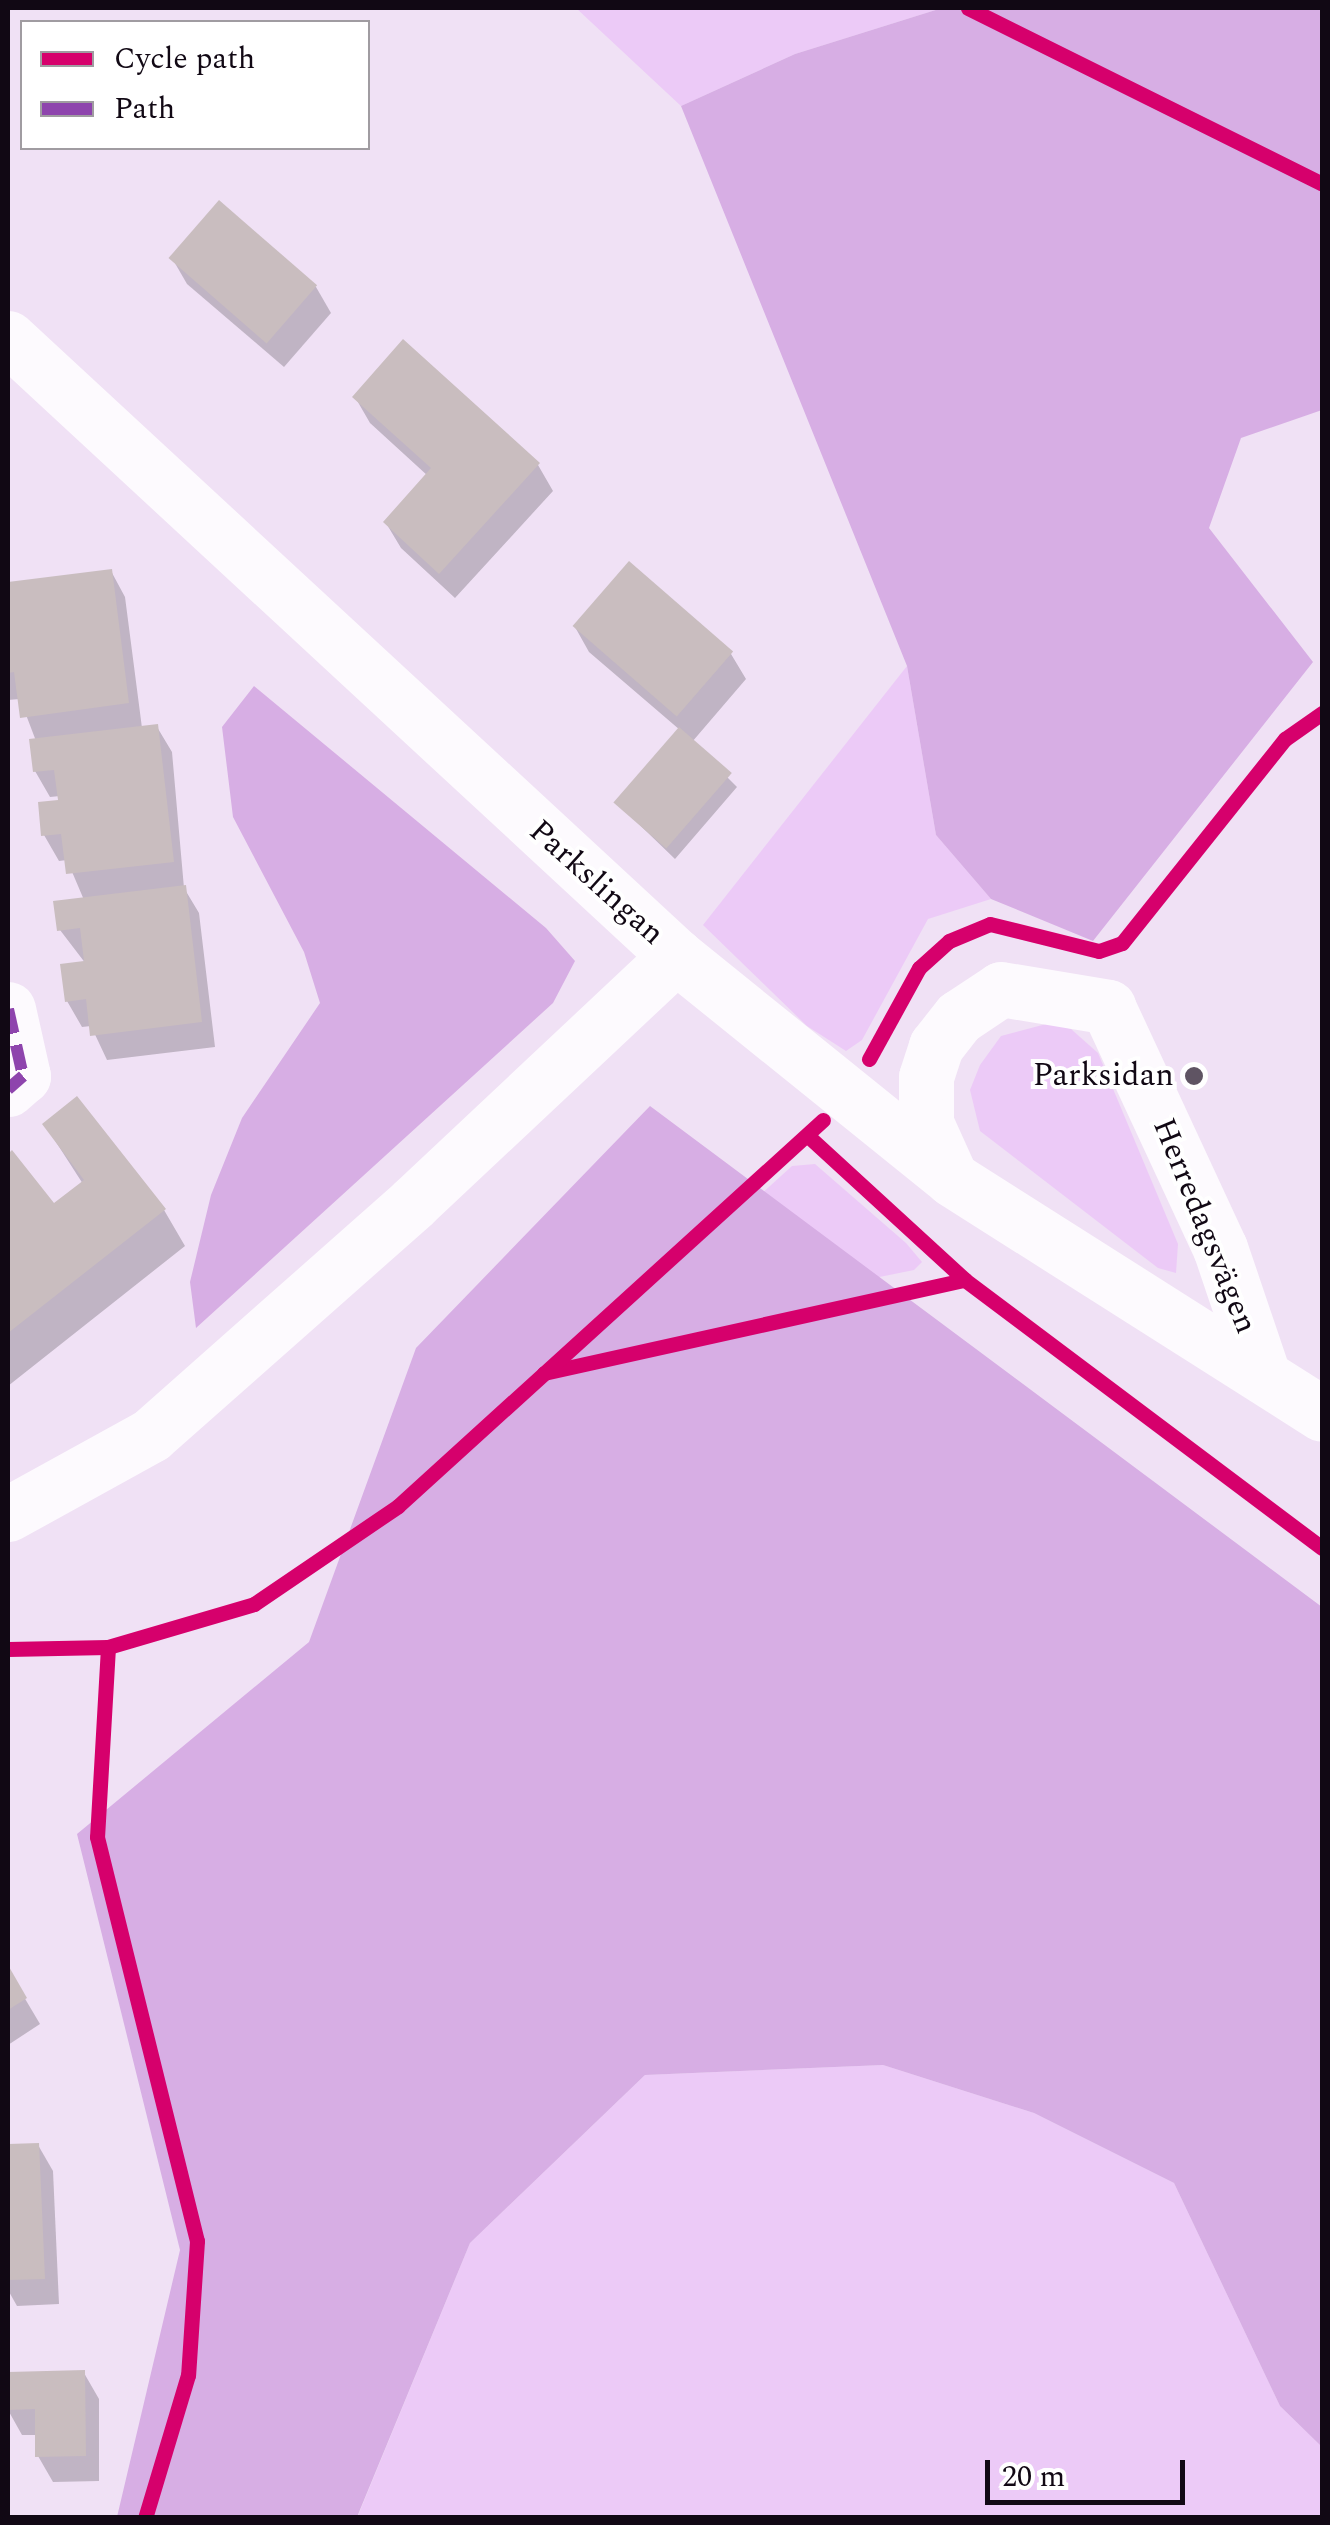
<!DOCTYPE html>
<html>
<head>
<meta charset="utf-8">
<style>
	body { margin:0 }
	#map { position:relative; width:1330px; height:2525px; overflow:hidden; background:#f0e1f5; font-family:Spectral,serif }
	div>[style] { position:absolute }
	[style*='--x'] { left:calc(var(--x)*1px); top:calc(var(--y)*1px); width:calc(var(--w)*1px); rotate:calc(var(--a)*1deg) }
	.green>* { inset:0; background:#eccaf7 }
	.forest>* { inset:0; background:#d7aee4 }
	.shadow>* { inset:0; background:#0003 }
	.building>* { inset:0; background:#c9bdbf; transform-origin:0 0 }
	.minor>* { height:55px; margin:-27.5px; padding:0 27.5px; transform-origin:27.5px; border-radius:27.5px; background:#fdfafe }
	.quiet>* { height:12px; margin-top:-6px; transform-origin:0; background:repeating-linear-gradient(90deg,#8e44ad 0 25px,transparent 0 37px) }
	.cycleway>* { height:15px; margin:-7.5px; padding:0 7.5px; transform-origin:7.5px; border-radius:7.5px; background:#d6006c }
	.dots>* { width:28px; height:28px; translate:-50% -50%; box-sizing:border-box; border:5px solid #fff; border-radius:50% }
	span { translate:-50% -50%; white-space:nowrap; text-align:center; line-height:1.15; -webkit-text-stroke:8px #fff; paint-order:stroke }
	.street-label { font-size:32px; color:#110814 }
	.poi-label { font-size:32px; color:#110814 }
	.right { translate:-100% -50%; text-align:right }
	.frame { position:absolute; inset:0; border:10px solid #110814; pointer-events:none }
	.legend { position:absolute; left:20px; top:20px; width:350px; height:130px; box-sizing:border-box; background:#fff; border:2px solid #a09ca1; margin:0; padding:12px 18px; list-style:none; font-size:30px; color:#110814 }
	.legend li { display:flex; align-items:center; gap:20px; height:50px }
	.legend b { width:50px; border:2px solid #a09ca1 }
	.scale { position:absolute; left:985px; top:2460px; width:200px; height:45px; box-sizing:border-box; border:5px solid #110814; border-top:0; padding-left:12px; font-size:30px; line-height:35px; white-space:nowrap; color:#110814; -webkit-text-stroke:8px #fff; paint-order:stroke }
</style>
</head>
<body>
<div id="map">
	<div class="green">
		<div style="clip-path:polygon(576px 8px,942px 8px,795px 54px,681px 106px)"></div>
		<div style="clip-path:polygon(907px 666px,936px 835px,991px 899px,928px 919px,862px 1040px,846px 1051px,807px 1026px,703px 925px)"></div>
		<div style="clip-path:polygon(1050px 1023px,1071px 1029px,1098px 1053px,1178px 1244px,1176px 1273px,1158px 1268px,980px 1131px,970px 1090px,980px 1065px,1001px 1036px)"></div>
		<div style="clip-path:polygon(815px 1164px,906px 1243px,922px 1262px,914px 1270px,633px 1327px,620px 1322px,792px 1166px)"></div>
		<div style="clip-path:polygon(883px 2065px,1034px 2113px,1174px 2183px,1280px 2406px,1322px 2447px,1322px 2517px,357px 2518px,470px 2243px,645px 2075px)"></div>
	</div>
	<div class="forest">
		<div style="clip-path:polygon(942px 8px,1322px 8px,1322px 410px,1241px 438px,1209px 528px,1313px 662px,1093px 941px,991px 899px,936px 835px,907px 666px,681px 106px,795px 54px)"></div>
		<div style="clip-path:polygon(254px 686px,546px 928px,575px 961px,553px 1003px,196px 1328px,190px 1282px,211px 1195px,242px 1118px,320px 1003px,304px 952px,233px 817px,222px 727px)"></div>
		<div style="clip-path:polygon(650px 1106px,1322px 1607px,1322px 2447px,1280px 2406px,1174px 2183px,1034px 2113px,883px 2065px,645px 2075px,470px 2243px,357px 2517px,117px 2517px,180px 2250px,77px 1834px,309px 1642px,416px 1348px)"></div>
	</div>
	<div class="shadow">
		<div style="clip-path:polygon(172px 258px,316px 287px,331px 313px,284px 367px,187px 284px)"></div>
		<div style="clip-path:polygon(355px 397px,538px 465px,553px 491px,455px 598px,401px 548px,386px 523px,428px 476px,370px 423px)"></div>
		<div style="clip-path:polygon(111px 571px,125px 597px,142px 728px,157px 727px,172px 752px,184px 888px,199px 913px,215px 1047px,107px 1060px,91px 1026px,82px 1027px,67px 1001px,86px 964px,60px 930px,84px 900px,67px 860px,59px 861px,44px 835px,60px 796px,50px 797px,35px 771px,36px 741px,20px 699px,8px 700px,8px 650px,15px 649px,13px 637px,8px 637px,8px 585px)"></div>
		<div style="clip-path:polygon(575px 627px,731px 654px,746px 679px,692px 742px,737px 787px,675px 859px,617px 803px,680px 730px,589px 652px)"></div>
		<div style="clip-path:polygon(45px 1125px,164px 1210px,185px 1246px,8px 1386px,8px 1157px,12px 1154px,54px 1207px,83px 1184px)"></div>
		<div style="clip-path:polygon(8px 1970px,40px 2024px,8px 2045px)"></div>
		<div style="clip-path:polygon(38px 2145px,53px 2171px,59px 2304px,17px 2306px,8px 2290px,8px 2147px)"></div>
		<div style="clip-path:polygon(84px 2373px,99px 2399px,99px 2481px,53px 2482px,38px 2456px,37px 2435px,22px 2435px,8px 2410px,8px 2374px)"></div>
	</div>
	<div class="building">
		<div style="left:219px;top:200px;width:130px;height:77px;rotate:41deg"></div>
		<div style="clip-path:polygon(403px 339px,540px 463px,439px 574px,383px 522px,431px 468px,352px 397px)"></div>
		<div style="left:629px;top:561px;width:138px;height:86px;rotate:41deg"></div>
		<div style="clip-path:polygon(112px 569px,129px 703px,20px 718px,14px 672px,8px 673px,8px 582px)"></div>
		<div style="clip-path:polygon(158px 724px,174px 862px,66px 874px,61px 834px,41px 836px,38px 802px,58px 800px,54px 770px,33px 772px,29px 739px)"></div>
		<div style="left:679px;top:727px;width:70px;height:100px;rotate:41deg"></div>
		<div style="clip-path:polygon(186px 885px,202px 1022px,90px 1036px,86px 999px,65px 1002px,60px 964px,84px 961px,80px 928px,57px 931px,53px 901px)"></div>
		<div style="clip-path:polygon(77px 1096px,166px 1209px,8px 1333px,8px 1154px,12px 1150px,54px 1203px,84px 1180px,42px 1124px)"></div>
		<div style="clip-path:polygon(8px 1965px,27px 1998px,8px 2010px)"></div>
		<div style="clip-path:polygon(39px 2143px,45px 2279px,8px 2280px,8px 2144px)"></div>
		<div style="clip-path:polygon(85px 2370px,86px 2456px,35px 2457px,35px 2409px,8px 2410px,8px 2372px)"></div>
	</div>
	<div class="minor">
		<div style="--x:8;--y:338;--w:910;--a:42.77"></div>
		<div style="--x:676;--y:956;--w:355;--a:38.9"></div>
		<div style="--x:952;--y:1179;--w:438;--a:32.4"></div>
		<div style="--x:8;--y:1009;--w:69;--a:77.4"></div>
		<div style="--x:23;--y:1076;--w:20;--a:139"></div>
		<div style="--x:950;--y:1176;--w:58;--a:-114.4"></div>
		<div style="--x:926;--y:1123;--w:46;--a:-90"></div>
		<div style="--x:926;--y:1077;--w:33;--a:-72"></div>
		<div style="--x:936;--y:1046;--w:37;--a:-52"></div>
		<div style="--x:959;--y:1017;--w:50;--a:-33.7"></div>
		<div style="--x:1001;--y:989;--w:109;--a:9.5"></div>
		<div style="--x:1108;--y:1007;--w:266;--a:65.1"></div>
		<div style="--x:1220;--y:1248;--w:131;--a:71.3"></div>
		<div style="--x:8;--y:1514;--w:163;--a:-28.9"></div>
		<div style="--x:151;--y:1435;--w:350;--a:-41.5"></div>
		<div style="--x:413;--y:1203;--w:361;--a:-43.2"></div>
	</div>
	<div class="quiet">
		<div style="--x:8;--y:1009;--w:69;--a:77.4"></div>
		<div style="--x:23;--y:1076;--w:20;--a:139"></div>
	</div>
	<div class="cycleway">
		<div style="--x:968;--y:8;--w:395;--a:26.4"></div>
		<div style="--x:869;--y:1059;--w:104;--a:-61.2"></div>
		<div style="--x:919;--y:968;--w:40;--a:-42"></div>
		<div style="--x:949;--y:941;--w:44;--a:-22.5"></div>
		<div style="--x:990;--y:924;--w:112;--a:13.9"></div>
		<div style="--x:1099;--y:951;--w:24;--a:-19"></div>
		<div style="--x:1122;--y:943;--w:261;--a:-51.4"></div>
		<div style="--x:1285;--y:739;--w:45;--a:-35.1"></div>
		<div style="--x:808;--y:1136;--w:213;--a:42.5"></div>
		<div style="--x:965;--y:1280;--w:446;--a:36.9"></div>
		<div style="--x:544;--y:1373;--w:431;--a:-12.5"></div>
		<div style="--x:108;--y:1647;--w:190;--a:93.3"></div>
		<div style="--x:97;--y:1837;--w:416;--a:76.1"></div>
		<div style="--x:197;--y:2241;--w:134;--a:93.8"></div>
		<div style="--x:188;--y:2375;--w:149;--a:106.7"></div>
		<div style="--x:8;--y:1649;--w:100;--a:-1.1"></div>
		<div style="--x:108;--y:1647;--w:152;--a:-16.4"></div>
		<div style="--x:254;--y:1604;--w:174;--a:-34.2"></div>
		<div style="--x:398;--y:1506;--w:574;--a:-42.25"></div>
	</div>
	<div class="dots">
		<div style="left:1194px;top:1076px;background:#5f5463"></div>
	</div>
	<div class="street-label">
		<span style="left:596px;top:883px;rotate:42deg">Parkslingan</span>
		<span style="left:1204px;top:1226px;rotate:68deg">Herredagsvägen</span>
	</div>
	<div class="poi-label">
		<span class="right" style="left:1174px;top:1076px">Parksidan</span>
	</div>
	<div class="frame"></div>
	<ul class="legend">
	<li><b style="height:12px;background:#d6006c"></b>Cycle path</li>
	<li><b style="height:12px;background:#8e44ad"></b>Path</li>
	</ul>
	<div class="scale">20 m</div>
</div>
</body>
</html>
